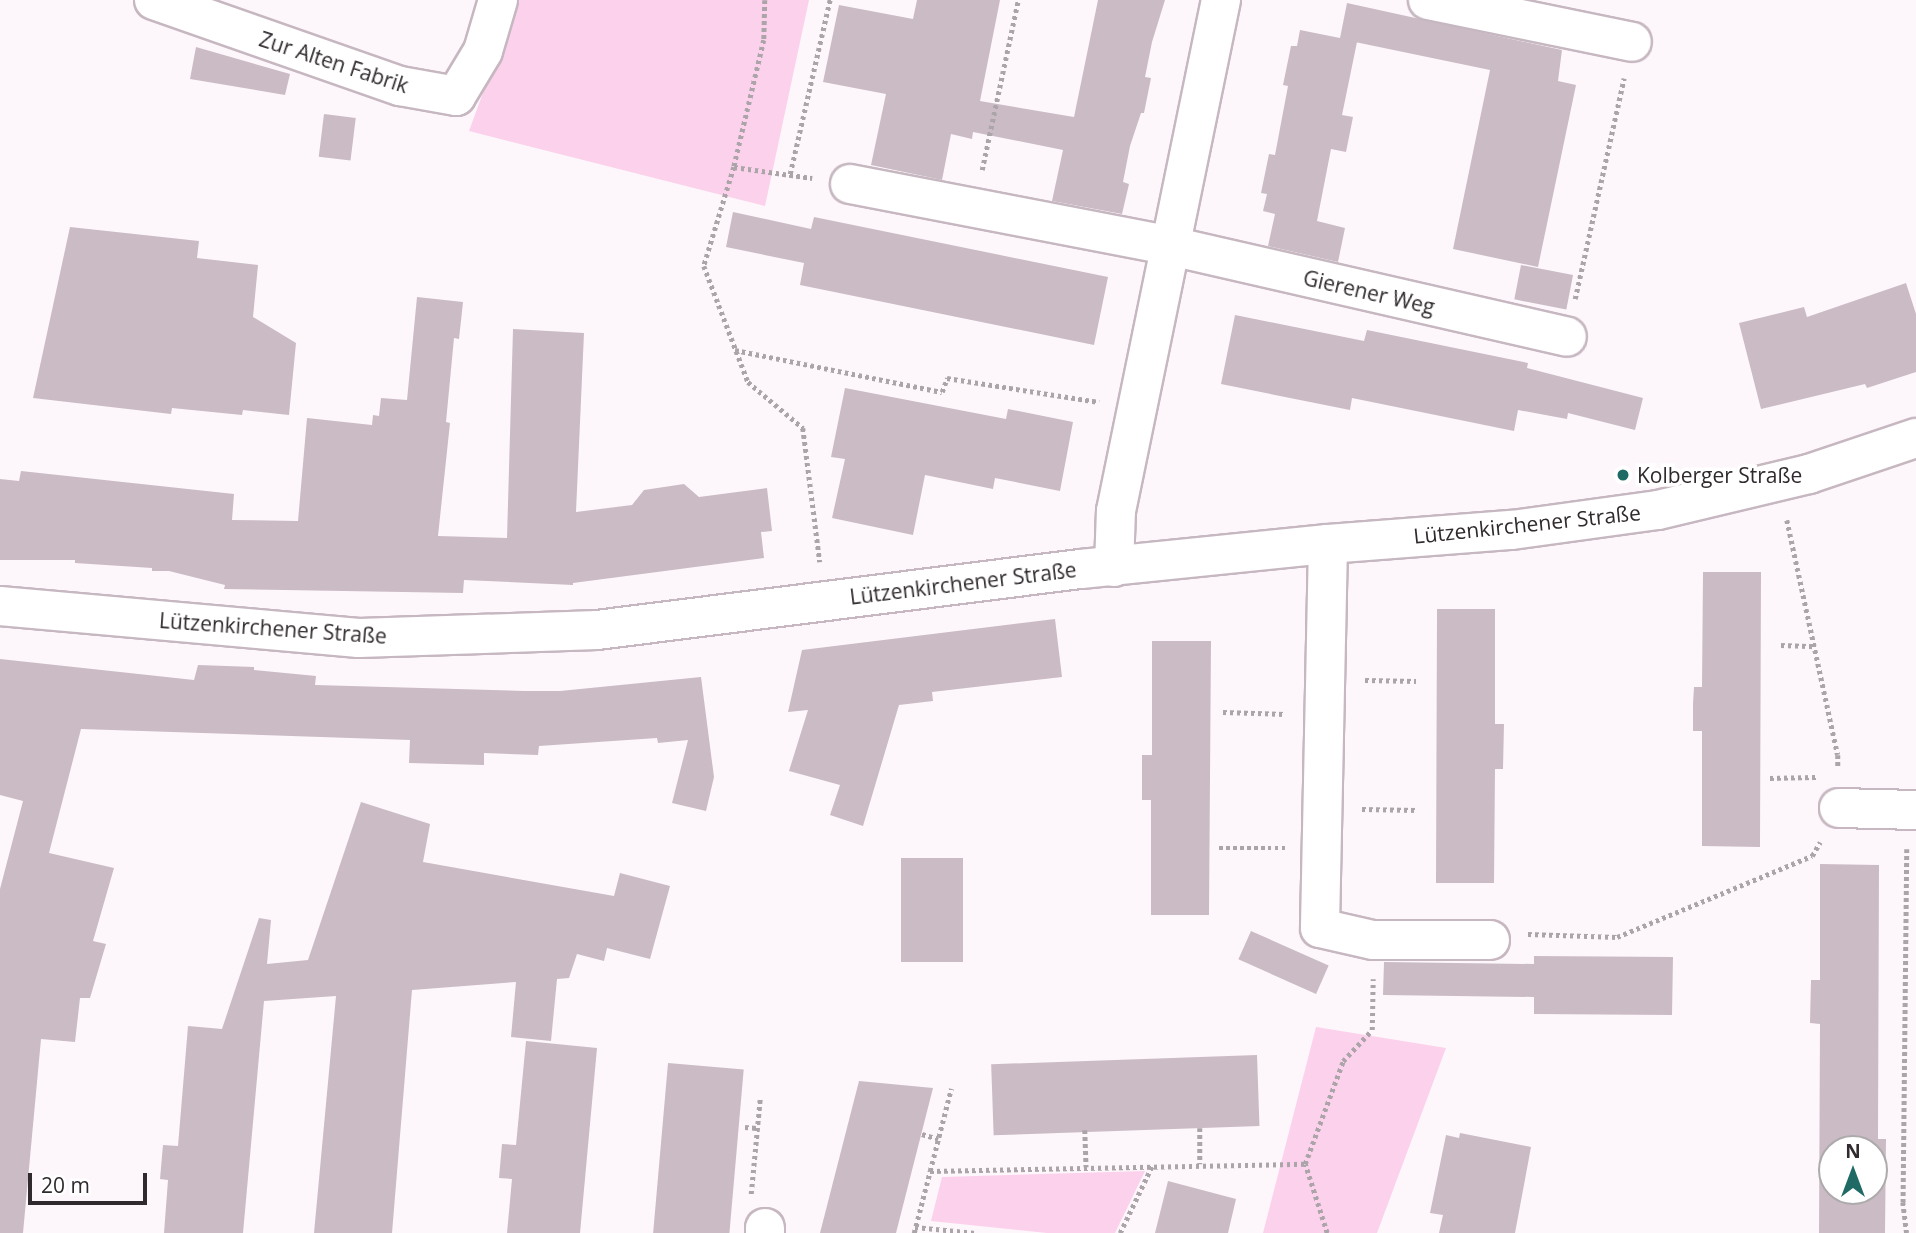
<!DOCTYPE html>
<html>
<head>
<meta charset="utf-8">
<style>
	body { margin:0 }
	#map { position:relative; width:1916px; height:1233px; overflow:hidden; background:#fdf7fb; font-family:"Open Sans",sans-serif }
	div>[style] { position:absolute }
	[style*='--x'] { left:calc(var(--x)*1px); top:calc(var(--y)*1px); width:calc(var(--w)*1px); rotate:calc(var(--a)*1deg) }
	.green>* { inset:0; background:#fcd1ec }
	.building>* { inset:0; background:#cbbbc5; transform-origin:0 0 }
	.path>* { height:4.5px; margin-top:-2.25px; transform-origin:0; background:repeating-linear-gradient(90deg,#aba5a9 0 3.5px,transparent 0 7px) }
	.roads { filter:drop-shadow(2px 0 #c6b7c0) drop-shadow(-2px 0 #c6b7c0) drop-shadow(0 2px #c6b7c0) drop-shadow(0 -2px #c6b7c0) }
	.minor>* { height:38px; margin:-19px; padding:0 19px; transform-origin:19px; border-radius:19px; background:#fff }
	.dots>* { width:19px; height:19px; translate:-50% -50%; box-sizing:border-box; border:4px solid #fff; border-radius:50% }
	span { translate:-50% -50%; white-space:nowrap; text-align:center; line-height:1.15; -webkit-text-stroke:7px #fff; paint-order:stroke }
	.street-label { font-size:21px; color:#302a2e }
	.poi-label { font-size:21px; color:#302a2e }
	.left { translate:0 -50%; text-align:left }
	.north { position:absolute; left:1818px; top:1135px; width:70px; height:70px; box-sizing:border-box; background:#fff; border:2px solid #acaaab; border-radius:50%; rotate:0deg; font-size:19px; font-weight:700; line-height:28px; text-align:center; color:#302a2e }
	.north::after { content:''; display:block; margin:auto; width:24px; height:32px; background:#1f6a64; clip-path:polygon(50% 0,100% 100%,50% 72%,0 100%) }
	.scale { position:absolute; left:28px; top:1173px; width:119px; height:32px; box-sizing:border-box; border:4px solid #302a2e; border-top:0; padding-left:9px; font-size:21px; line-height:24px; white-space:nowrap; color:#302a2e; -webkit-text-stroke:5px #fff; paint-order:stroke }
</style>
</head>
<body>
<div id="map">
	<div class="green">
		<div style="clip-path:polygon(517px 0,809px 0,765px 206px,469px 131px)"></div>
		<div style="clip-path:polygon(1316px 1027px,1446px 1048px,1377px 1233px,1263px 1233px)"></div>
		<div style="clip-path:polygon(1145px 1171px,1115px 1233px,1047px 1233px,931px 1221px,942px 1177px)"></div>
	</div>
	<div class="building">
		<div style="clip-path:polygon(917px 0,1000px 0,980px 101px,1074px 117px,1098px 0,1165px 0,1152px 42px,1145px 77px,1151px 78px,1144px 113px,1141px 113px,1130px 146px,1123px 182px,1129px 184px,1122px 214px,1052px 201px,1063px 150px,973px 132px,972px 139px,951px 134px,942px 180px,871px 165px,886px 94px,823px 82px,839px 5px,913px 19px)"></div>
		<div style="clip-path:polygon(1347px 3px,1562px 50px,1558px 81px,1576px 85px,1538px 267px,1453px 249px,1490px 70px,1355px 42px,1357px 42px,1342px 115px,1353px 117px,1346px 152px,1331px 149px,1317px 221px,1345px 228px,1338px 262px,1268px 246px,1275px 214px,1263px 211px,1267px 194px,1261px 193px,1269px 154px,1275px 155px,1288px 86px,1283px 85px,1291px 46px,1297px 46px,1300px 30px,1340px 38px)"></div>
		<div style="clip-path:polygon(196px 47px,290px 74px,285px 95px,190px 79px)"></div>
		<div style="left:324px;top:114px;width:32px;height:43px;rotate:7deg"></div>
		<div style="clip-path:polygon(733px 212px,811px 229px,814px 217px,1108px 277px,1094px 345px,800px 285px,804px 263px,726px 247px)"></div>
		<div style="clip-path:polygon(70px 227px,199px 241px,197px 258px,258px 265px,253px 317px,296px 343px,289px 415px,243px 410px,242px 415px,172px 408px,171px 414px,33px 398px)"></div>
		<div style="left:1521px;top:265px;width:53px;height:35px;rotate:11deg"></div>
		<div style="clip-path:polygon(1906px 283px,1916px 314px,1916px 372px,1867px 388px,1865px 384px,1761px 409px,1739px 323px,1804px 307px,1807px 317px)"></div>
		<div style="clip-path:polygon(417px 297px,463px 302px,459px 339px,454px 338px,446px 422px,450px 423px,438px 536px,507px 538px,513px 329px,584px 333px,576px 512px,632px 505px,644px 490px,684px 484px,699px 497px,767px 488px,772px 531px,761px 532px,764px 558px,573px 583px,573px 585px,464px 580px,463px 593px,224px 589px,225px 585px,169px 571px,152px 571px,152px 568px,75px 563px,75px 560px,0 560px,0 479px,19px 481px,21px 471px,234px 494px,232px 520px,298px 521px,307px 418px,372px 425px,373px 415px,379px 416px,381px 398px,407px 400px)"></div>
		<div style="clip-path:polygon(1235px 315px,1364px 341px,1367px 330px,1528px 363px,1527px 368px,1643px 398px,1635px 430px,1568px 413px,1567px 419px,1518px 410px,1514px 431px,1352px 398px,1350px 410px,1221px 384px)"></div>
		<div style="clip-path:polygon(845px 388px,1006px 419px,1008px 409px,1073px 422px,1060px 491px,995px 478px,993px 489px,925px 475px,913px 535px,832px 518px,845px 459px,831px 457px)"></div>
		<div style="clip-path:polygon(1703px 572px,1761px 572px,1760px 847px,1702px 846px,1702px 731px,1693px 731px,1693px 704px,1694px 687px,1702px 687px)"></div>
		<div style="clip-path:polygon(1437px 609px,1495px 609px,1495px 724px,1504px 724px,1503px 769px,1495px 769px,1494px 883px,1436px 883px)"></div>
		<div style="clip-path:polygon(1055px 619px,1062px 677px,932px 692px,933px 701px,899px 705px,863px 826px,830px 815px,840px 785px,789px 771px,808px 710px,788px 712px,802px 650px)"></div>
		<div style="clip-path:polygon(1152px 641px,1211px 641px,1209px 915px,1151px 915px,1151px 800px,1142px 800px,1142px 755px,1152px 755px)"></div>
		<div style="clip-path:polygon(0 659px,194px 680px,198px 665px,254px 667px,254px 670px,316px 676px,315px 685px,524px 691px,560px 691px,701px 677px,714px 777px,706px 811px,672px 803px,688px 740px,658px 743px,657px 738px,539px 746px,538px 755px,484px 753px,484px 765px,409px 763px,410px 740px,81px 729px,49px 853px,114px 868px,93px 941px,106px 944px,90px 998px,80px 998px,75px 1042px,41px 1039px,23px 1233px,0 1233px,0 889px,23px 801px,0 795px)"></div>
		<div style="clip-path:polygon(361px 802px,430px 824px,423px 862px,614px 896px,620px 873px,670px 886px,650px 959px,607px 948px,604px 961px,577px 954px,569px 978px,557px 979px,551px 1041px,511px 1037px,516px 982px,412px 990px,392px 1233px,314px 1233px,336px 996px,264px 1001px,243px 1233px,164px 1233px,168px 1180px,160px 1179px,163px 1145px,178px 1146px,188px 1026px,222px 1029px,259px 918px,271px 920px,267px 964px,308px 960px)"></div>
		<div style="left:901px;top:858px;width:62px;height:104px"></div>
		<div style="clip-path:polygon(evenodd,1820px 864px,1879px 865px,1878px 1139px,1886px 1139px,1885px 1233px,1819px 1233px,1820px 1024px,1810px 1023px,1811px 980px,1820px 980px,1820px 864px,1832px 1149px,1874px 1149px,1874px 1191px,1832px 1191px,1832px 1149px)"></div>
		<div style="left:1251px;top:931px;width:85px;height:31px;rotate:24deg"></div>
		<div style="clip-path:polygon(1534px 956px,1673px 957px,1672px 1015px,1534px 1014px,1534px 997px,1383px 995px,1384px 962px,1534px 964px)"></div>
		<div style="clip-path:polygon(526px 1041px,597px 1048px,580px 1233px,507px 1233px,512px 1179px,499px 1178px,502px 1144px,516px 1145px)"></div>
		<div style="left:1257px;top:1055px;width:71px;height:266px;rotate:88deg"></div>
		<div style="left:668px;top:1063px;width:76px;height:171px;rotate:5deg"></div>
		<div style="clip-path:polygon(859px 1081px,933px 1088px,896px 1233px,820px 1233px)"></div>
		<div style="clip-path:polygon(1460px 1133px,1531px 1147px,1515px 1233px,1439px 1233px,1443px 1215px,1430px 1213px,1446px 1135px,1459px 1138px)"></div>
		<div style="clip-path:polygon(1168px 1181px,1236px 1199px,1228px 1233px,1155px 1233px)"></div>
	</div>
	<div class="path">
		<div style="--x:765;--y:0;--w:40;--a:91.4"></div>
		<div style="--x:764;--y:40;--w:130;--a:103.3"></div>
		<div style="--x:734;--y:167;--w:103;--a:106.9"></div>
		<div style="--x:704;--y:266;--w:124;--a:69.2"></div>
		<div style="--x:748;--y:382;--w:72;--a:39.9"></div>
		<div style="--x:803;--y:428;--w:135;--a:82.8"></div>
		<div style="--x:734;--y:167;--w:79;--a:8"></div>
		<div style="--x:982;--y:170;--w:174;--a:-78"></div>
		<div style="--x:790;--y:174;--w:179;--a:-77.1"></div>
		<div style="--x:1575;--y:299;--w:226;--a:-77.5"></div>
		<div style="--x:735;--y:350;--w:211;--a:11.5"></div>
		<div style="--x:942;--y:392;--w:15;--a:-70"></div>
		<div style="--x:947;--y:378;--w:154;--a:9"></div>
		<div style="--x:1787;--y:520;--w:240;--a:77.8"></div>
		<div style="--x:1838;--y:755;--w:13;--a:90"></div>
		<div style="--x:1781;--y:645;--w:34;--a:2"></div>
		<div style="--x:1365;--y:680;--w:51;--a:1.1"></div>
		<div style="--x:1223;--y:712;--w:62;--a:1.8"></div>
		<div style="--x:1770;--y:778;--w:46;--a:-1.2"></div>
		<div style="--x:1362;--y:809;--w:55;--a:1"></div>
		<div style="--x:1219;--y:848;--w:66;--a:0"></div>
		<div style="--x:1907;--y:849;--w:353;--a:90.6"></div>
		<div style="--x:1903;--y:1202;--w:31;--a:83"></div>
		<div style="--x:1528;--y:934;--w:89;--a:1.9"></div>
		<div style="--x:1617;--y:937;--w:211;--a:-22.6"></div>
		<div style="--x:1812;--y:856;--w:16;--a:-60"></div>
		<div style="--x:745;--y:1127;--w:12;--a:5"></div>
		<div style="--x:1200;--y:1128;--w:36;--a:90"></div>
		<div style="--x:1085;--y:1130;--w:37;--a:88"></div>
		<div style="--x:922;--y:1134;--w:17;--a:17"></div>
		<div style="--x:930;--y:1171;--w:85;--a:-75.6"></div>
		<div style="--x:751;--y:1194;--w:96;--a:-84.6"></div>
		<div style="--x:915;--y:1227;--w:61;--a:5.6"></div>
		<div style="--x:914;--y:1233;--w:64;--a:-75.5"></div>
		<div style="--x:930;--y:1171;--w:375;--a:-1.1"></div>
		<div style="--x:1120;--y:1233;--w:74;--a:-64.5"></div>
		<div style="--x:1327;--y:1233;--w:72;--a:-107.7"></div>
		<div style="--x:1305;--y:1164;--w:110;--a:-69.7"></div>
		<div style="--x:1343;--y:1061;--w:42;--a:-46.9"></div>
		<div style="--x:1372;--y:1030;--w:51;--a:-88.9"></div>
	</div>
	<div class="roads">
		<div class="minor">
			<div style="--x:154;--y:0;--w:261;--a:19.3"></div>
			<div style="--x:400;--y:86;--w:57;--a:10.1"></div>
			<div style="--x:456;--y:96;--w:52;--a:-59"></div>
			<div style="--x:483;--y:51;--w:53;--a:-73.6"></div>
			<div style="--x:1428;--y:0;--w:208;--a:11.6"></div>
			<div style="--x:850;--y:184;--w:327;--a:10.9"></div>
			<div style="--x:1171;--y:246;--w:406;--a:12.9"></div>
			<div style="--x:1328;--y:544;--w:384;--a:91.2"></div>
			<div style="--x:1320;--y:928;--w:54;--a:12.8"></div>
			<div style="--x:1373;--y:940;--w:117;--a:0"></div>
			<div style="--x:1114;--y:567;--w:56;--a:-88"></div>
			<div style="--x:1116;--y:511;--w:522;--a:-78.39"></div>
			<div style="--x:0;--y:606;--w:360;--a:5.1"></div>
			<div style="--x:359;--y:638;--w:238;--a:-1.9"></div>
			<div style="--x:597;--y:630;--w:488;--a:-7.2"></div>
			<div style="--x:1081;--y:569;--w:248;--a:-5.8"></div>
			<div style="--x:1328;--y:544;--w:185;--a:-4.4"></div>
			<div style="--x:1512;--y:530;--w:147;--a:-7.8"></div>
			<div style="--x:1658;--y:510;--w:155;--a:-13.4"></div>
			<div style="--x:1809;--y:474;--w:113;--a:-18.6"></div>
			<div style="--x:1839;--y:808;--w:77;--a:1.5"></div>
			<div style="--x:765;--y:1233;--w:5;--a:-90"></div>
		</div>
	</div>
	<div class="dots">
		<div style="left:1623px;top:475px;background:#1f6a64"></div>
	</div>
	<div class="street-label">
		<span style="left:334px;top:62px;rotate:18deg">Zur Alten Fabrik</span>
		<span style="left:1369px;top:292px;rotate:13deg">Gierener Weg</span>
		<span style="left:1527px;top:524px;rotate:-6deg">Lützenkirchener Straße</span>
		<span style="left:963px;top:583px;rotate:-7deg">Lützenkirchener Straße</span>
		<span style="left:273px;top:628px;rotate:4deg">Lützenkirchener Straße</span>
	</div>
	<div class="poi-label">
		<span class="left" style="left:1637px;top:475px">Kolberger Straße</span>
	</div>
	<div class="north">N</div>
	<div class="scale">20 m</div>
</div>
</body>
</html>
